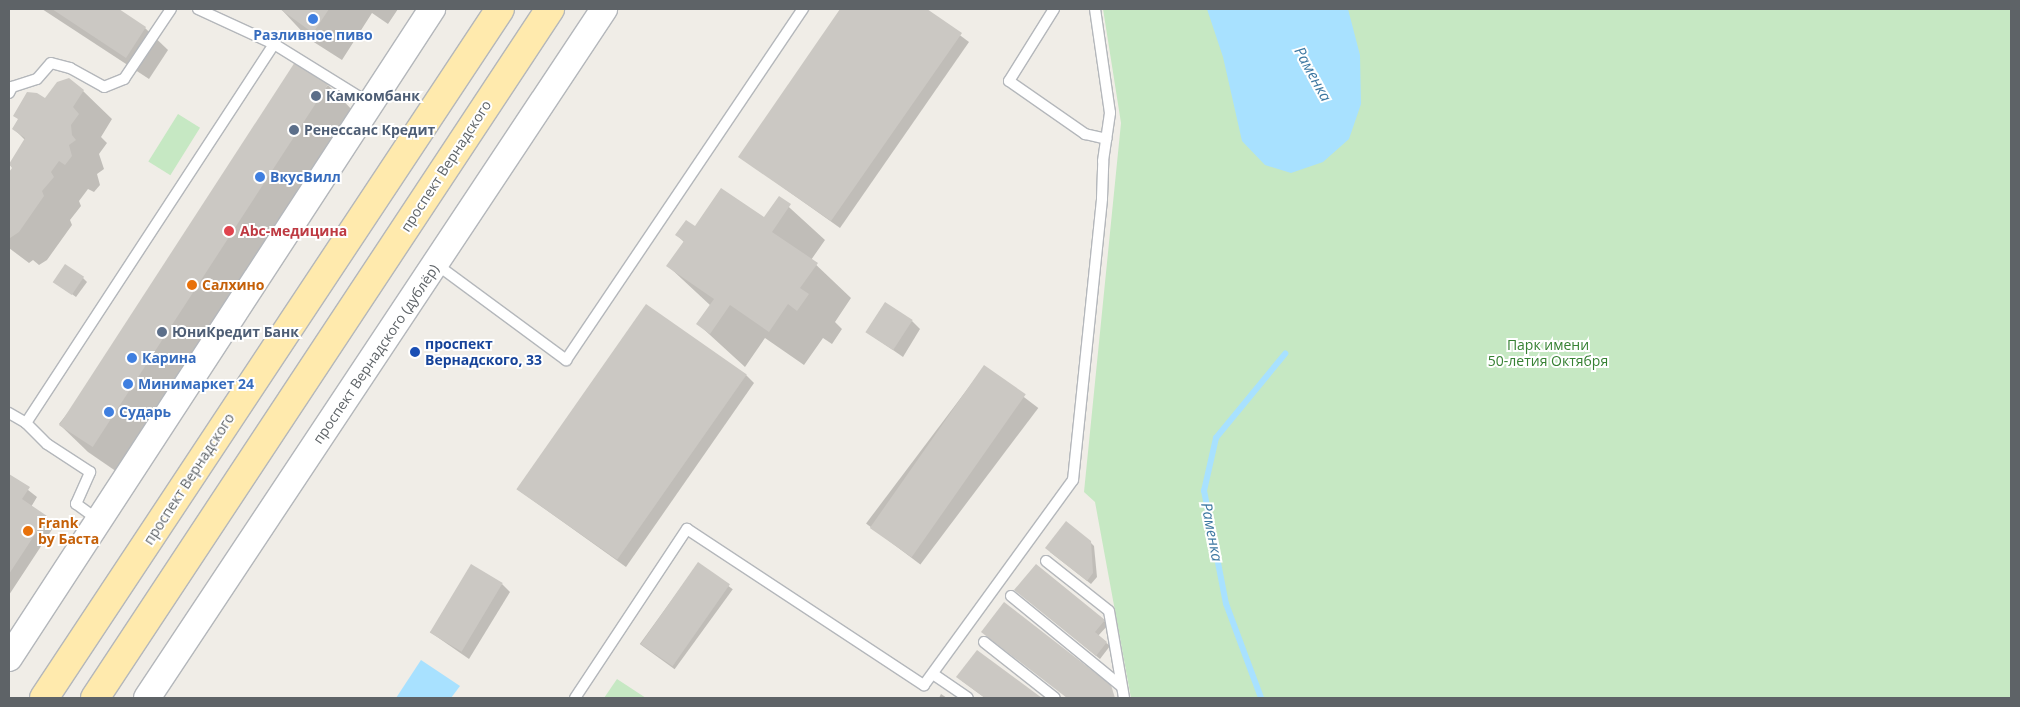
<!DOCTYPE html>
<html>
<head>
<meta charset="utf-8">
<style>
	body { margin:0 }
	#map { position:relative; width:2020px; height:707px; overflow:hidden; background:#f0ede7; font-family:"Open Sans",sans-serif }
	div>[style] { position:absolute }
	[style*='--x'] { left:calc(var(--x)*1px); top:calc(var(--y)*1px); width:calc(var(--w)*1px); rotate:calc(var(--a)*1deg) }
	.green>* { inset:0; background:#c6e8c3; transform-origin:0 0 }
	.water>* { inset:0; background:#a8e1ff }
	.shadow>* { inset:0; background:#0003; transform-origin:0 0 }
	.stream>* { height:5.5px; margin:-2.75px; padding:0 2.75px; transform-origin:2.75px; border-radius:2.75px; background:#a8e1ff }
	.building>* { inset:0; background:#cbc8c3; transform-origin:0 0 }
	.roads { filter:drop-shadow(1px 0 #b4b7bb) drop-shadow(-1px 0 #b4b7bb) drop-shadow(0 1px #b4b7bb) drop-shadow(0 -1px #b4b7bb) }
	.service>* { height:10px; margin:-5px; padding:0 5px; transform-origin:5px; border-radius:5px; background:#fff }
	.tertiary>* { height:26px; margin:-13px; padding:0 13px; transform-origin:13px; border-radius:13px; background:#fff }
	.primary>* { height:28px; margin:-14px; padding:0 14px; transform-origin:14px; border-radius:14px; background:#ffeaad }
	.dots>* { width:14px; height:14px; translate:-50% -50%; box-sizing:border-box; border:2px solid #fff; border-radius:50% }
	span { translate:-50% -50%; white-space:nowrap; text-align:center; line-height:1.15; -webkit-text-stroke:4px #fff; paint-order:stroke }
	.shop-label { font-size:14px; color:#366cbe; font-weight:700 }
	.left { translate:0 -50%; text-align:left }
	.service-label { font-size:14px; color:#4e5e75; font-weight:700 }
	.street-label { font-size:14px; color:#5e6367 }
	.health-label { font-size:14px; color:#be3a42; font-weight:700 }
	.food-label { font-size:14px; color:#c56008; font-weight:700 }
	.transit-label { font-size:14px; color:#164399; font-weight:700 }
	.park-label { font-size:14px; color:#368133 }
	.water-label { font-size:15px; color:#3c77a1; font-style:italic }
	.frame { position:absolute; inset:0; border:10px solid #5e6367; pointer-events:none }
</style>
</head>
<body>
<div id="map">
	<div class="green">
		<div style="clip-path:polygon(1103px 9px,2011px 9px,2011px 698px,1131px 698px,1095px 502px,1084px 492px,1121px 123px)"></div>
		<div style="left:178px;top:114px;width:26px;height:56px;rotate:32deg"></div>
		<div style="clip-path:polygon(617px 679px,646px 698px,604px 698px)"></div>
	</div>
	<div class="water">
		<div style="clip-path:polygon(1207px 9px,1348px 9px,1360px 55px,1361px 104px,1349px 139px,1323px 162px,1291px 173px,1265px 165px,1242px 141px,1223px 57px)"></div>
		<div style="clip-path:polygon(421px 660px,460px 686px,451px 698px,396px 698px)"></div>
	</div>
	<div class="shadow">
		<div style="clip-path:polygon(42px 9px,116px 9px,145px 28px,168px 50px,149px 79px)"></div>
		<div style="clip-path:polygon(281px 9px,398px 9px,388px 24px,372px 13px,342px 60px,309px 39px)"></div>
		<div style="clip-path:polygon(841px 9px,925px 9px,969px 42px,840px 228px,740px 157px)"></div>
		<div style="clip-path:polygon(328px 85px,356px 114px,120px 474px,88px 452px,59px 424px)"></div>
		<div style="clip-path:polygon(83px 91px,112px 119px,101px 137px,107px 143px,99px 154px,104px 169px,97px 174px,100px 185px,94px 192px,88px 189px,79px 201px,81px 206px,70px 220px,72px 225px,47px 260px,39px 265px,33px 260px,29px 263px,9px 248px,9px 175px,13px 168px,10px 165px,25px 140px,13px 128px,45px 100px)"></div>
		<div style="clip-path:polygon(779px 198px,825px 240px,811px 260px,851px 298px,835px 322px,842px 329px,832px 344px,823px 338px,804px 365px,765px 338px,745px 367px,698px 324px,711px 306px,668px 266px,684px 242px,677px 235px,695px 227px,764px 219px)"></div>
		<div style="clip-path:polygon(83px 278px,87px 282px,76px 297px,55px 282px)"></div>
		<div style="clip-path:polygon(912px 321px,920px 329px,903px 357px,867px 332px)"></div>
		<div style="left:984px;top:367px;width:68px;height:196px;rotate:37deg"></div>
		<div style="clip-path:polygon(746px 375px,754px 383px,626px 567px,517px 489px)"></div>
		<div style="clip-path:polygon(9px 475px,37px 497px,31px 507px,55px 525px,9px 595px)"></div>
		<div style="clip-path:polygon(1090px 542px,1094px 546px,1097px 577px,1091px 584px,1050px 552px)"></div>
		<div style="left:698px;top:564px;width:43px;height:99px;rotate:36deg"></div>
		<div style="clip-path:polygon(502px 584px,510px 592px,469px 659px,430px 632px)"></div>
		<div style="clip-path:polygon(1020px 593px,1104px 621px,1108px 625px,1098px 636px,1110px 646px,1100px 659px)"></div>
		<div style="clip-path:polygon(977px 652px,1040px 698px,985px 698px,962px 681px)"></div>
		<div style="clip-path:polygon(941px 694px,947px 698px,939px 698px)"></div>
	</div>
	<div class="stream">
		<div style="--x:1261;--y:698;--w:100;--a:-110.4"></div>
		<div style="--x:1226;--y:604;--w:115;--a:-101"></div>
		<div style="--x:1204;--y:491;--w:54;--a:-77.2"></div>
		<div style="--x:1216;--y:438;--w:109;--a:-50.6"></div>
	</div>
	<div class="building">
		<div style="clip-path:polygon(52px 9px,119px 9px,146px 27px,126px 58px)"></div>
		<div style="clip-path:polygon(280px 9px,329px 9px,313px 33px)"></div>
		<div style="clip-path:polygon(840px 9px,927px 9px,962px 33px,831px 221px,738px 157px)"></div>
		<div style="left:295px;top:62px;width:40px;height:433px;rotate:33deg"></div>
		<div style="clip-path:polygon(69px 78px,84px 90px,73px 107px,79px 114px,71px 125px,72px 135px,76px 140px,69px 145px,72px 156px,65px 165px,59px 161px,51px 172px,54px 177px,42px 191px,44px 196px,19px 232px,10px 238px,9px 172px,12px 168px,9px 164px,25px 138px,12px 129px,18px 119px,13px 116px,27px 92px,37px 93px,45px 98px,57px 82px)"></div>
		<div style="clip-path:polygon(721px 188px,764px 217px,779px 196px,791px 204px,772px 232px,818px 263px,800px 288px,809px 294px,797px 311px,788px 304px,769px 332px,730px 305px,710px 334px,696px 324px,714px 299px,666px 266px,684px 241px,675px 235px,686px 220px,695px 226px)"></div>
		<div style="left:65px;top:264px;width:23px;height:22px;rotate:34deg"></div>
		<div style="left:885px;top:302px;width:33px;height:36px;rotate:33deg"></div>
		<div style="left:646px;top:304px;width:123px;height:226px;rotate:35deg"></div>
		<div style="left:984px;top:365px;width:51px;height:199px;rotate:35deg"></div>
		<div style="clip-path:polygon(9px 474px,30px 487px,22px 499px,47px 516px,9px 574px)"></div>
		<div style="clip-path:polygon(1066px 521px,1091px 541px,1093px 573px,1087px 581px,1045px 548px)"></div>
		<div style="left:698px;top:562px;width:39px;height:100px;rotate:35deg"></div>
		<div style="left:471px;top:564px;width:37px;height:80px;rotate:31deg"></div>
		<div style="clip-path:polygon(1036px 564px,1105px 620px,1095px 632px,1107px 642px,1096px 656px,1014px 590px)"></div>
		<div style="clip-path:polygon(1004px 602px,1111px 685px,1115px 698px,1067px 698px,981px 632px)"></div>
		<div style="clip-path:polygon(977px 650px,1042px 698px,985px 698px,956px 677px)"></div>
	</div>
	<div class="roads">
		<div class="service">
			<div style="--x:198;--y:9;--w:84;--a:24.7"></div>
			<div style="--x:274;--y:44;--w:112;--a:31.8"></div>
			<div style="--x:1054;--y:9;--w:85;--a:122"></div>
			<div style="--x:1009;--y:81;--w:93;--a:34.9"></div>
			<div style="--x:1085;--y:134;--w:22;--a:13"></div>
			<div style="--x:9;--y:93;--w:7;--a:-63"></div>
			<div style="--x:12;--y:87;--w:26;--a:-18"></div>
			<div style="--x:37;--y:79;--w:21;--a:-49"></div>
			<div style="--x:51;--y:63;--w:20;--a:15"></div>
			<div style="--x:70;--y:68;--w:39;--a:29"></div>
			<div style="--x:104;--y:87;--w:22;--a:-22"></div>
			<div style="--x:124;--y:79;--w:84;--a:-56.1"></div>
			<div style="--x:436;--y:264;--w:162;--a:36.4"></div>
			<div style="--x:566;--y:360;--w:424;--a:-56"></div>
			<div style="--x:9;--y:413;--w:20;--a:30"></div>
			<div style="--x:97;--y:519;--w:26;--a:-144"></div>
			<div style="--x:76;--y:504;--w:35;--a:-66"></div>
			<div style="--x:90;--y:472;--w:51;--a:-146.9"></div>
			<div style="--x:47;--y:444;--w:30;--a:-135"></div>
			<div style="--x:26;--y:423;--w:453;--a:-56.8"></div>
			<div style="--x:1046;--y:561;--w:80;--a:38.4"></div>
			<div style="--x:1109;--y:611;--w:88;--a:80.2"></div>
			<div style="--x:1011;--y:596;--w:142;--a:39.3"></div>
			<div style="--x:984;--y:642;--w:90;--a:38.3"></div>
			<div style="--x:933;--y:674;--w:42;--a:34.4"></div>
			<div style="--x:575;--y:698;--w:203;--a:-56.5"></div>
			<div style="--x:687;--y:529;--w:284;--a:33.4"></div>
			<div style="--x:924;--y:685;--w:253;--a:-54"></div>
			<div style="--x:1073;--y:480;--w:283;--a:-84.1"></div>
			<div style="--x:1102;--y:198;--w:37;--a:-88"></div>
			<div style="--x:1103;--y:161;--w:49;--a:-81.7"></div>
			<div style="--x:1110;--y:113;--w:105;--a:-98.2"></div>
		</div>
		<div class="tertiary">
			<div style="--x:9;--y:658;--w:775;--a:-56.9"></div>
			<div style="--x:147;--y:698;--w:827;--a:-56.44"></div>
		</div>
		<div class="primary">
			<div style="--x:44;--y:698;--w:826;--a:-56.5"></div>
			<div style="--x:95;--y:698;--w:826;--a:-56.56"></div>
		</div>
	</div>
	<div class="dots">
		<div style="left:313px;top:19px;background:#3f7fe0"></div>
		<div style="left:316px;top:96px;background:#5c6f8a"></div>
		<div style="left:294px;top:130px;background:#5c6f8a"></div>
		<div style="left:260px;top:177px;background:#3f7fe0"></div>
		<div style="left:229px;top:231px;background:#e0444e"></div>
		<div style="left:192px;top:285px;background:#e8710a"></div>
		<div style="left:162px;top:332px;background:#5c6f8a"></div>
		<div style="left:415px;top:352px;background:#1a4fb4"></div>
		<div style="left:132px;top:358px;background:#3f7fe0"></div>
		<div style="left:128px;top:384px;background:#3f7fe0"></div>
		<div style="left:109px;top:412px;background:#3f7fe0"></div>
		<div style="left:28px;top:531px;background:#e8710a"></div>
	</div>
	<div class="shop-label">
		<span style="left:313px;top:35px">Разливное пиво</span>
		<span class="left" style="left:270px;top:177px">ВкусВилл</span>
		<span class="left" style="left:142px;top:358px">Карина</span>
		<span class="left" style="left:138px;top:384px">Минимаркет 24</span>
		<span class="left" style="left:119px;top:412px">Сударь</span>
	</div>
	<div class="service-label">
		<span class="left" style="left:326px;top:96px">Камкомбанк</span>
		<span class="left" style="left:304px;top:130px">Ренессанс Кредит</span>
		<span class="left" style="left:172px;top:332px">ЮниКредит Банк</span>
	</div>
	<div class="street-label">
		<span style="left:446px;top:166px;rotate:-57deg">проспект Вернадского</span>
		<span style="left:376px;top:354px;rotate:-56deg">проспект Вернадского (дублёр)</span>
		<span style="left:189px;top:479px;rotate:-57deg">проспект Вернадского</span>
	</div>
	<div class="health-label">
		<span class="left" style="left:240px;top:231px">Abc-медицина</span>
	</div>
	<div class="food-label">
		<span class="left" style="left:202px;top:285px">Салхино</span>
		<span class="left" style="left:38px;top:531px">Frank<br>by Баста</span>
	</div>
	<div class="transit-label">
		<span class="left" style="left:425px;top:352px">проспект<br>Вернадского, 33</span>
	</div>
	<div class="park-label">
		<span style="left:1548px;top:353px">Парк имени<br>50-летия Октября</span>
	</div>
	<div class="water-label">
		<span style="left:1313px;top:74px;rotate:61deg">Раменка</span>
		<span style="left:1212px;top:532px;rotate:79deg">Раменка</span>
	</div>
	<div class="frame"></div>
</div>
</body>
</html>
